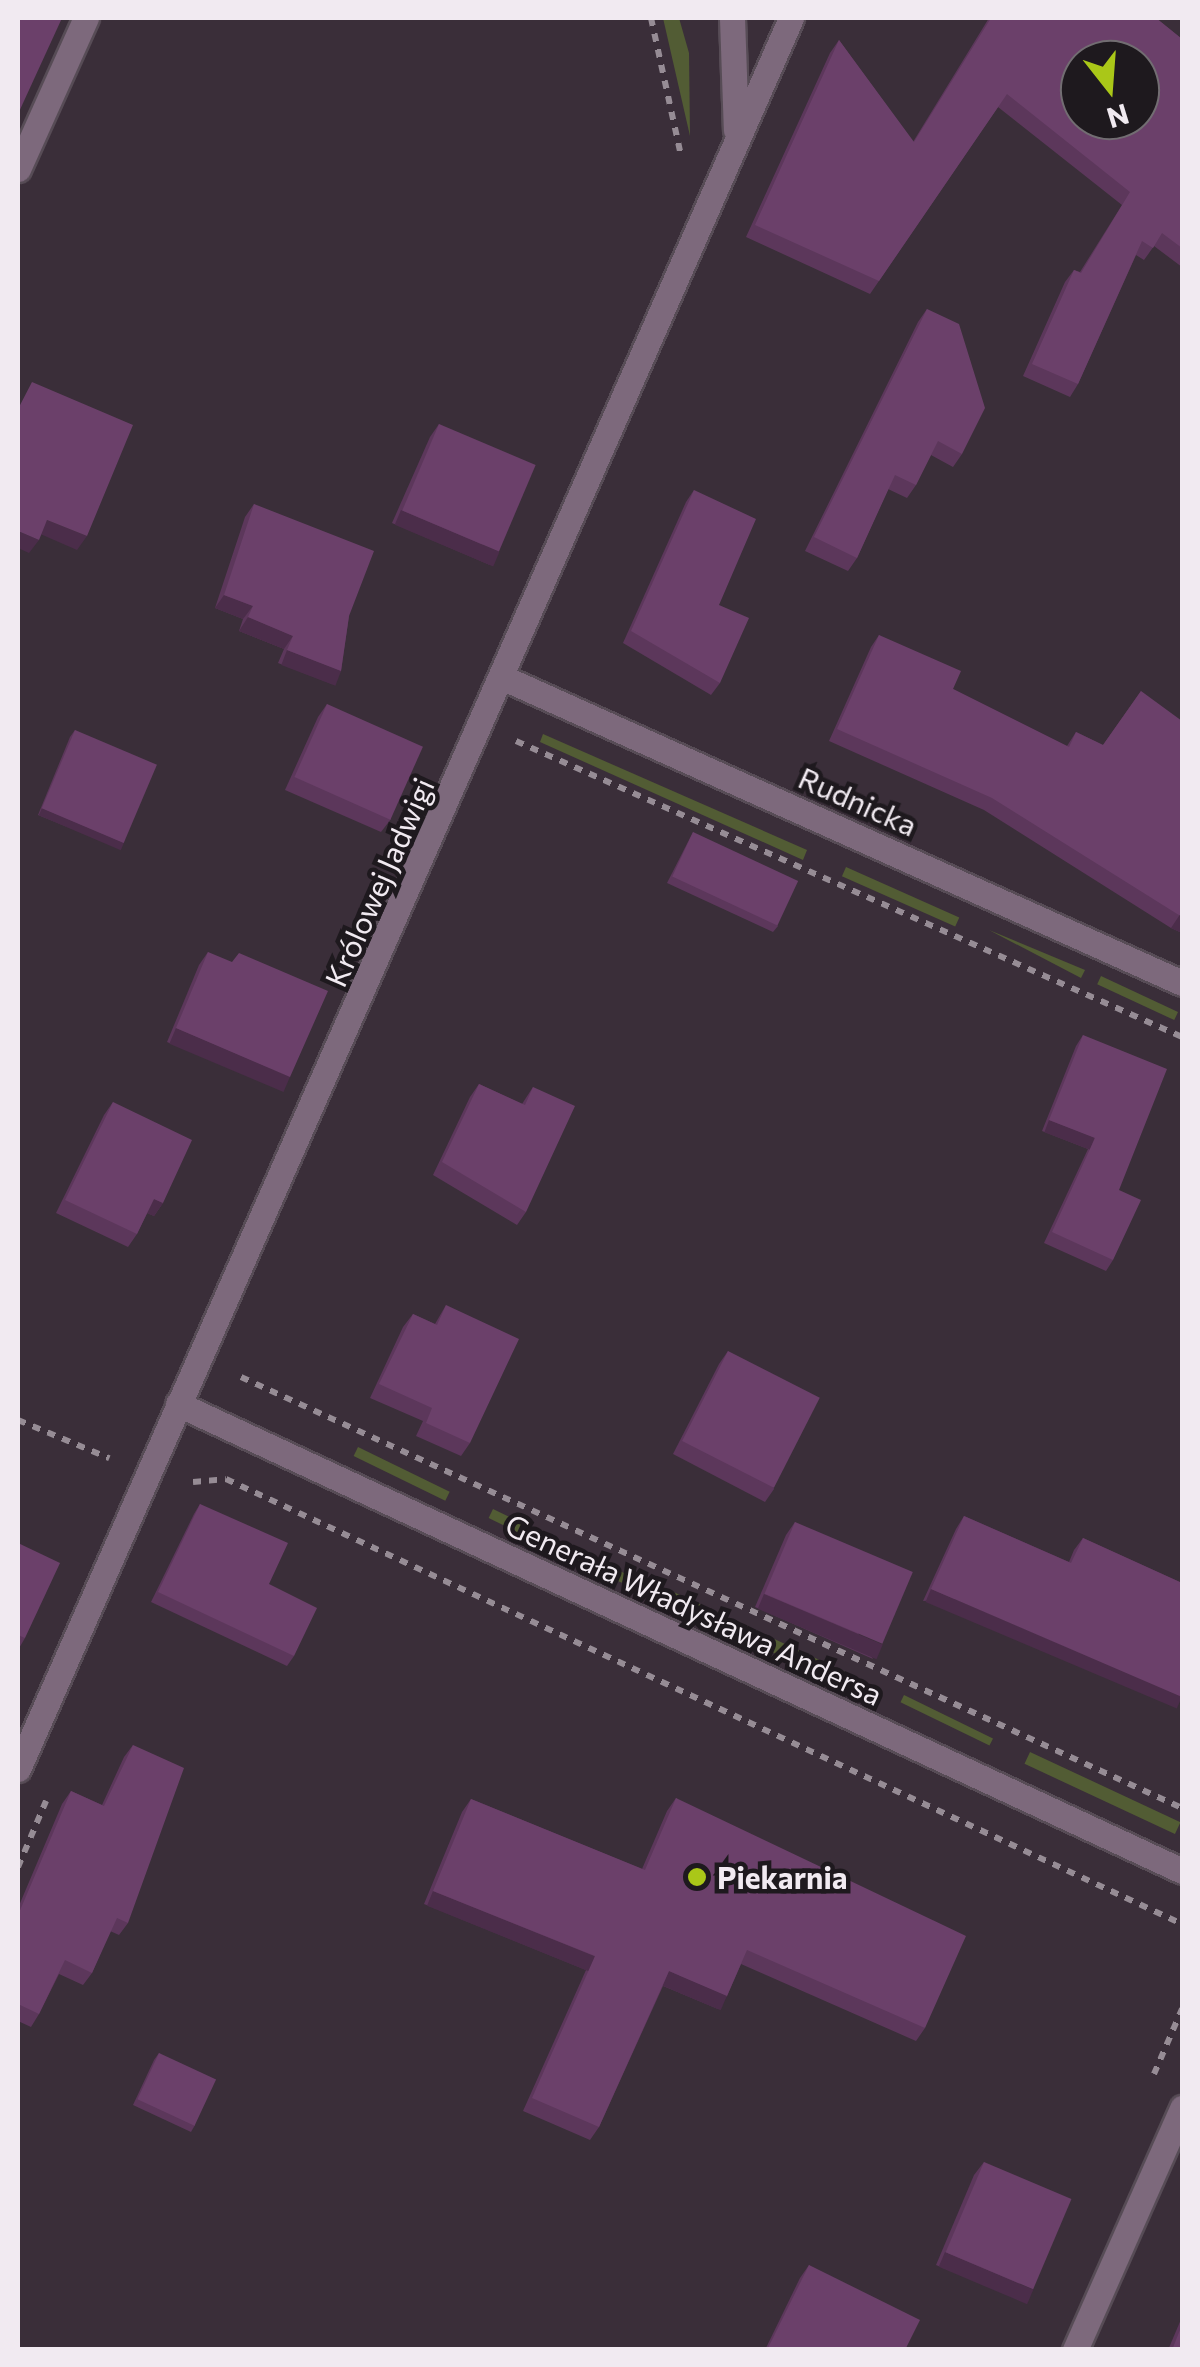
<!DOCTYPE html>
<html>
<head>
<meta charset="utf-8">
<style>
	body { margin:0 }
	#map { position:relative; width:1200px; height:2367px; overflow:hidden; background:#3a2e39; font-family:Commissioner,sans-serif }
	div>[style] { position:absolute }
	[style*='--x'] { left:calc(var(--x)*1px); top:calc(var(--y)*1px); width:calc(var(--w)*1px); rotate:calc(var(--a)*1deg) }
	.green>* { inset:0; background:#525c34; transform-origin:0 0 }
	.path>* { height:6px; margin-top:-3px; transform-origin:0; background:repeating-linear-gradient(90deg,#968c95 0 8px,transparent 0 16px) }
	.roads { filter:drop-shadow(2px 0 #574c56) drop-shadow(-2px 0 #574c56) drop-shadow(0 2px #574c56) drop-shadow(0 -2px #574c56) }
	.minor>* { height:25px; margin:-12.5px; padding:0 12.5px; transform-origin:12.5px; border-radius:12.5px; background:#7d697c }
	.wall>* { inset:0; background:#5c375b }
	.shaded-wall>* { inset:0; background:#4b2d4a; transform-origin:0 0 }
	.building>* { inset:0; background:#6b406a; transform-origin:0 0 }
	.dots>* { width:28px; height:28px; translate:-50% -50%; box-sizing:border-box; border:5px solid #1e191e; border-radius:50% }
	span { translate:-50% -50%; white-space:nowrap; text-align:center; line-height:1.15; -webkit-text-stroke:9px #1e191e; paint-order:stroke }
	.street-label { font-size:30px; color:#f1eaf1 }
	.poi-label { font-size:30px; color:#f1eaf1; font-weight:700 }
	.left { translate:0 -50%; text-align:left }
	.frame { position:absolute; inset:0; border:20px solid #f1eaf1; pointer-events:none }
	.north { position:absolute; left:1060px; top:40px; width:100px; height:100px; box-sizing:border-box; background:#1e191e; border:2px solid #726d72; border-radius:50%; rotate:163deg; font-size:28px; font-weight:700; line-height:40px; text-align:center; color:#f1eaf1 }
	.north::after { content:''; display:block; margin:auto; width:35px; height:45px; background:#aac718; clip-path:polygon(50% 0,100% 100%,50% 72%,0 100%) }
</style>
</head>
<body>
<div id="map">
	<div class="green">
		<div style="clip-path:polygon(663px 18px,679px 18px,689px 53px,690px 136px)"></div>
		<div style="clip-path:polygon(543px 734px,807px 850px,803px 860px,540px 742px)"></div>
		<div style="left:846px;top:867px;width:124px;height:10px;rotate:24deg"></div>
		<div style="clip-path:polygon(989px 930px,1085px 970px,1081px 978px)"></div>
		<div style="left:1101px;top:976px;width:85px;height:9px;rotate:25deg"></div>
		<div style="left:358px;top:1447px;width:102px;height:10px;rotate:26deg"></div>
		<div style="left:493px;top:1509px;width:148px;height:10px;rotate:26deg"></div>
		<div style="left:665px;top:1588px;width:213px;height:13px;rotate:25deg"></div>
		<div style="left:904px;top:1695px;width:99px;height:8px;rotate:26deg"></div>
		<div style="left:1030px;top:1752px;width:166px;height:13px;rotate:25deg"></div>
	</div>
	<div class="path">
		<div style="--x:651;--y:18;--w:141;--a:77.7"></div>
		<div style="--x:516;--y:741;--w:729;--a:23.96"></div>
		<div style="--x:241;--y:1377;--w:1035;--a:24.61"></div>
		<div style="--x:18;--y:1420;--w:99;--a:22.7"></div>
		<div style="--x:193;--y:1482;--w:33;--a:-5"></div>
		<div style="--x:226;--y:1479;--w:1054;--a:24.96"></div>
		<div style="--x:18;--y:1867;--w:72;--a:-67"></div>
		<div style="--x:1154;--y:2074;--w:71;--a:-66.7"></div>
	</div>
	<div class="roads">
		<div class="minor">
			<div style="--x:732;--y:18;--w:112;--a:88"></div>
			<div style="--x:18;--y:169;--w:166;--a:-65.8"></div>
			<div style="--x:506;--y:679;--w:741;--a:24.21"></div>
			<div style="--x:178;--y:1404;--w:1107;--a:24.94"></div>
			<div style="--x:18;--y:1769;--w:1914;--a:-66.18"></div>
			<div style="--x:1075;--y:2350;--w:265;--a:-66.1"></div>
		</div>
	</div>
	<div class="wall">
		<div style="clip-path:polygon(989px 18px,1156px 18px,1182px 39px,1182px 267px,1154px 246px,1144px 260px,1136px 255px,1078px 384px,1070px 397px,1023px 376px,1065px 282px,1074px 270px,1080px 272px,1122px 205px,998px 107px,870px 294px,746px 237px,830px 53px,839px 40px,913px 142px)"></div>
		<div style="clip-path:polygon(927px 309px,962px 454px,953px 467px,931px 455px,916px 485px,907px 498px,888px 489px,857px 558px,848px 571px,805px 551px,918px 322px)"></div>
		<div style="clip-path:polygon(439px 424px,490px 565px,392px 523px,430px 437px)"></div>
		<div style="clip-path:polygon(694px 490px,719px 605px,720px 683px,711px 695px,623px 643px,686px 502px)"></div>
		<div style="clip-path:polygon(254px 504px,349px 616px,341px 671px,332px 684px,278px 663px,284px 649px,239px 631px,243px 619px,215px 608px,245px 517px)"></div>
		<div style="clip-path:polygon(879px 635px,953px 689px,1067px 746px,1076px 732px,1103px 745px,1141px 691px,1182px 933px,1171px 928px,984px 810px,829px 741px,871px 647px)"></div>
		<div style="clip-path:polygon(327px 704px,391px 819px,381px 832px,285px 790px,318px 717px)"></div>
		<div style="clip-path:polygon(75px 730px,124px 842px,119px 848px,38px 815px,70px 737px)"></div>
		<div style="clip-path:polygon(693px 832px,778px 926px,773px 932px,667px 883px)"></div>
		<div style="clip-path:polygon(208px 952px,281px 1090px,167px 1042px,199px 965px)"></div>
		<div style="clip-path:polygon(1083px 1035px,1119px 1190px,1113px 1260px,1106px 1271px,1044px 1243px,1088px 1149px,1042px 1131px,1076px 1046px)"></div>
		<div style="clip-path:polygon(479px 1084px,522px 1104px,533px 1087px,526px 1212px,517px 1225px,433px 1175px,470px 1097px)"></div>
		<div style="clip-path:polygon(113px 1102px,163px 1203px,154px 1216px,147px 1213px,137px 1234px,128px 1247px,56px 1213px,104px 1115px)"></div>
		<div style="clip-path:polygon(446px 1305px,470px 1443px,461px 1456px,416px 1436px,423px 1421px,370px 1398px,403px 1327px,413px 1314px,435px 1324px)"></div>
		<div style="clip-path:polygon(728px 1351px,774px 1489px,765px 1502px,673px 1454px,719px 1364px)"></div>
		<div style="clip-path:polygon(200px 1504px,294px 1656px,287px 1666px,151px 1602px,194px 1514px)"></div>
		<div style="clip-path:polygon(964px 1516px,1069px 1562px,1074px 1550px,1083px 1538px,1182px 1583px,923px 1601px,956px 1529px)"></div>
		<div style="clip-path:polygon(795px 1522px,873px 1659px,755px 1607px,786px 1535px)"></div>
		<div style="clip-path:polygon(18px 1543px,25px 1638px,18px 1650px)"></div>
		<div style="clip-path:polygon(133px 1745px,128px 1923px,119px 1935px,110px 1931px,92px 1973px,83px 1985px,59px 1974px,39px 2014px,31px 2027px,18px 2021px,18px 1908px,62px 1804px,71px 1791px,102px 1805px,124px 1757px)"></div>
		<div style="clip-path:polygon(676px 1798px,925px 2028px,916px 2041px,741px 1964px,727px 1996px,718px 2009px,663px 1986px,599px 2127px,590px 2140px,523px 2111px,586px 1970px,424px 1904px,462px 1812px,471px 1799px,642px 1869px,667px 1811px)"></div>
		<div style="clip-path:polygon(159px 2053px,195px 2125px,191px 2132px,133px 2105px,154px 2060px)"></div>
		<div style="clip-path:polygon(984px 2162px,1025px 2302px,936px 2265px,974px 2175px)"></div>
		<div style="clip-path:polygon(809px 2265px,905px 2350px,765px 2350px,800px 2278px)"></div>
		<div style="clip-path:polygon(1182px 2317px,1182px 2350px,1168px 2350px)"></div>
	</div>
	<div class="shaded-wall">
		<div style="left:401px;top:510px;width:107px;height:16px;rotate:23deg"></div>
		<div style="clip-path:polygon(47px 520px,87px 536px,77px 550px,38px 533px)"></div>
		<div style="clip-path:polygon(18px 531px,39px 540px,29px 553px,18px 548px)"></div>
		<div style="clip-path:polygon(224px 595px,253px 606px,243px 619px,215px 608px)"></div>
		<div style="clip-path:polygon(248px 617px,293px 636px,284px 649px,239px 631px)"></div>
		<div style="left:287px;top:650px;width:58px;height:16px;rotate:21deg"></div>
		<div style="left:42px;top:808px;width:89px;height:8px;rotate:23deg"></div>
		<div style="clip-path:polygon(1179px 916px,1182px 917px,1182px 933px,1171px 928px)"></div>
		<div style="left:176px;top:1028px;width:124px;height:17px;rotate:23deg"></div>
		<div style="left:1049px;top:1120px;width:49px;height:13px;rotate:21deg"></div>
		<div style="clip-path:polygon(154px 1199px,163px 1203px,154px 1216px,144px 1212px)"></div>
		<div style="left:931px;top:1589px;width:273px;height:14px;rotate:23deg"></div>
		<div style="left:764px;top:1594px;width:129px;height:16px;rotate:23deg"></div>
		<div style="left:433px;top:1891px;width:175px;height:16px;rotate:22deg"></div>
		<div style="left:669px;top:1971px;width:63px;height:16px;rotate:23deg"></div>
		<div style="left:945px;top:2252px;width:96px;height:16px;rotate:23deg"></div>
	</div>
	<div class="building">
		<div style="clip-path:polygon(18px 18px,62px 18px,18px 114px)"></div>
		<div style="clip-path:polygon(evenodd,991px 18px,1156px 18px,1182px 39px,1182px 248px,1162px 233px,1153px 248px,1142px 241px,1078px 384px,1032px 364px,1074px 270px,1081px 273px,1130px 192px,1007px 94px,879px 281px,755px 225px,839px 40px,914px 142px,991px 18px,1080px 60px,1140px 60px,1140px 120px,1080px 120px,1080px 60px)"></div>
		<div style="clip-path:polygon(927px 309px,959px 324px,985px 408px,962px 454px,938px 441px,916px 485px,895px 475px,857px 558px,814px 537px)"></div>
		<div style="clip-path:polygon(32px 382px,133px 425px,87px 536px,47px 520px,39px 540px,18px 531px,18px 409px)"></div>
		<div style="left:439px;top:424px;width:105px;height:94px;rotate:23deg"></div>
		<div style="clip-path:polygon(694px 490px,756px 519px,719px 605px,749px 618px,720px 683px,631px 631px)"></div>
		<div style="clip-path:polygon(254px 504px,374px 551px,349px 616px,341px 671px,287px 650px,293px 636px,248px 617px,253px 606px,224px 595px)"></div>
		<div style="clip-path:polygon(879px 635px,961px 671px,953px 689px,1069px 747px,1076px 732px,1103px 745px,1141px 691px,1182px 721px,1182px 917px,992px 798px,837px 729px)"></div>
		<div style="left:327px;top:704px;width:105px;height:80px;rotate:24deg"></div>
		<div style="left:75px;top:730px;width:89px;height:85px;rotate:23deg"></div>
		<div style="left:693px;top:832px;width:116px;height:49px;rotate:25deg"></div>
		<div style="clip-path:polygon(208px 952px,232px 962px,239px 953px,328px 991px,290px 1077px,176px 1028px)"></div>
		<div style="clip-path:polygon(1083px 1035px,1167px 1069px,1119px 1190px,1141px 1200px,1113px 1260px,1052px 1232px,1095px 1138px,1049px 1120px)"></div>
		<div style="clip-path:polygon(479px 1084px,525px 1105px,533px 1087px,575px 1106px,526px 1212px,442px 1162px)"></div>
		<div style="clip-path:polygon(113px 1102px,192px 1140px,163px 1203px,154px 1199px,137px 1234px,65px 1200px)"></div>
		<div style="clip-path:polygon(446px 1305px,519px 1339px,470px 1443px,426px 1423px,432px 1408px,379px 1384px,413px 1314px,437px 1325px)"></div>
		<div style="left:728px;top:1351px;width:103px;height:101px;rotate:27deg"></div>
		<div style="clip-path:polygon(200px 1504px,288px 1543px,269px 1584px,317px 1608px,294px 1656px,158px 1592px)"></div>
		<div style="clip-path:polygon(964px 1516px,1071px 1563px,1083px 1538px,1182px 1583px,1182px 1697px,931px 1589px)"></div>
		<div style="left:795px;top:1522px;width:128px;height:78px;rotate:23deg"></div>
		<div style="clip-path:polygon(18px 1543px,60px 1563px,25px 1638px,18px 1635px)"></div>
		<div style="clip-path:polygon(133px 1745px,184px 1768px,128px 1923px,117px 1918px,92px 1973px,65px 1960px,39px 2014px,18px 2004px,18px 1915px,71px 1791px,104px 1806px)"></div>
		<div style="clip-path:polygon(676px 1798px,966px 1936px,925px 2028px,747px 1950px,727px 1996px,669px 1971px,599px 2127px,532px 2098px,595px 1956px,433px 1891px,471px 1799px,645px 1870px)"></div>
		<div style="left:159px;top:2053px;width:63px;height:51px;rotate:25deg"></div>
		<div style="left:984px;top:2162px;width:95px;height:98px;rotate:23deg"></div>
		<div style="clip-path:polygon(809px 2265px,920px 2320px,905px 2350px,767px 2350px)"></div>
		<div style="clip-path:polygon(1182px 2325px,1182px 2350px,1172px 2350px)"></div>
	</div>
	<div class="dots">
		<div style="left:697px;top:1877px;background:#aac718"></div>
	</div>
	<div class="street-label">
		<span style="left:858px;top:801px;rotate:24deg">Rudnicka</span>
		<span style="left:379px;top:882px;rotate:-66deg">Królowej Jadwigi</span>
		<span style="left:694px;top:1609px;rotate:25deg">Generała Władysława Andersa</span>
	</div>
	<div class="poi-label">
		<span class="left" style="left:717px;top:1877px">Piekarnia</span>
	</div>
	<div class="frame"></div>
	<div class="north">N</div>
</div>
</body>
</html>
